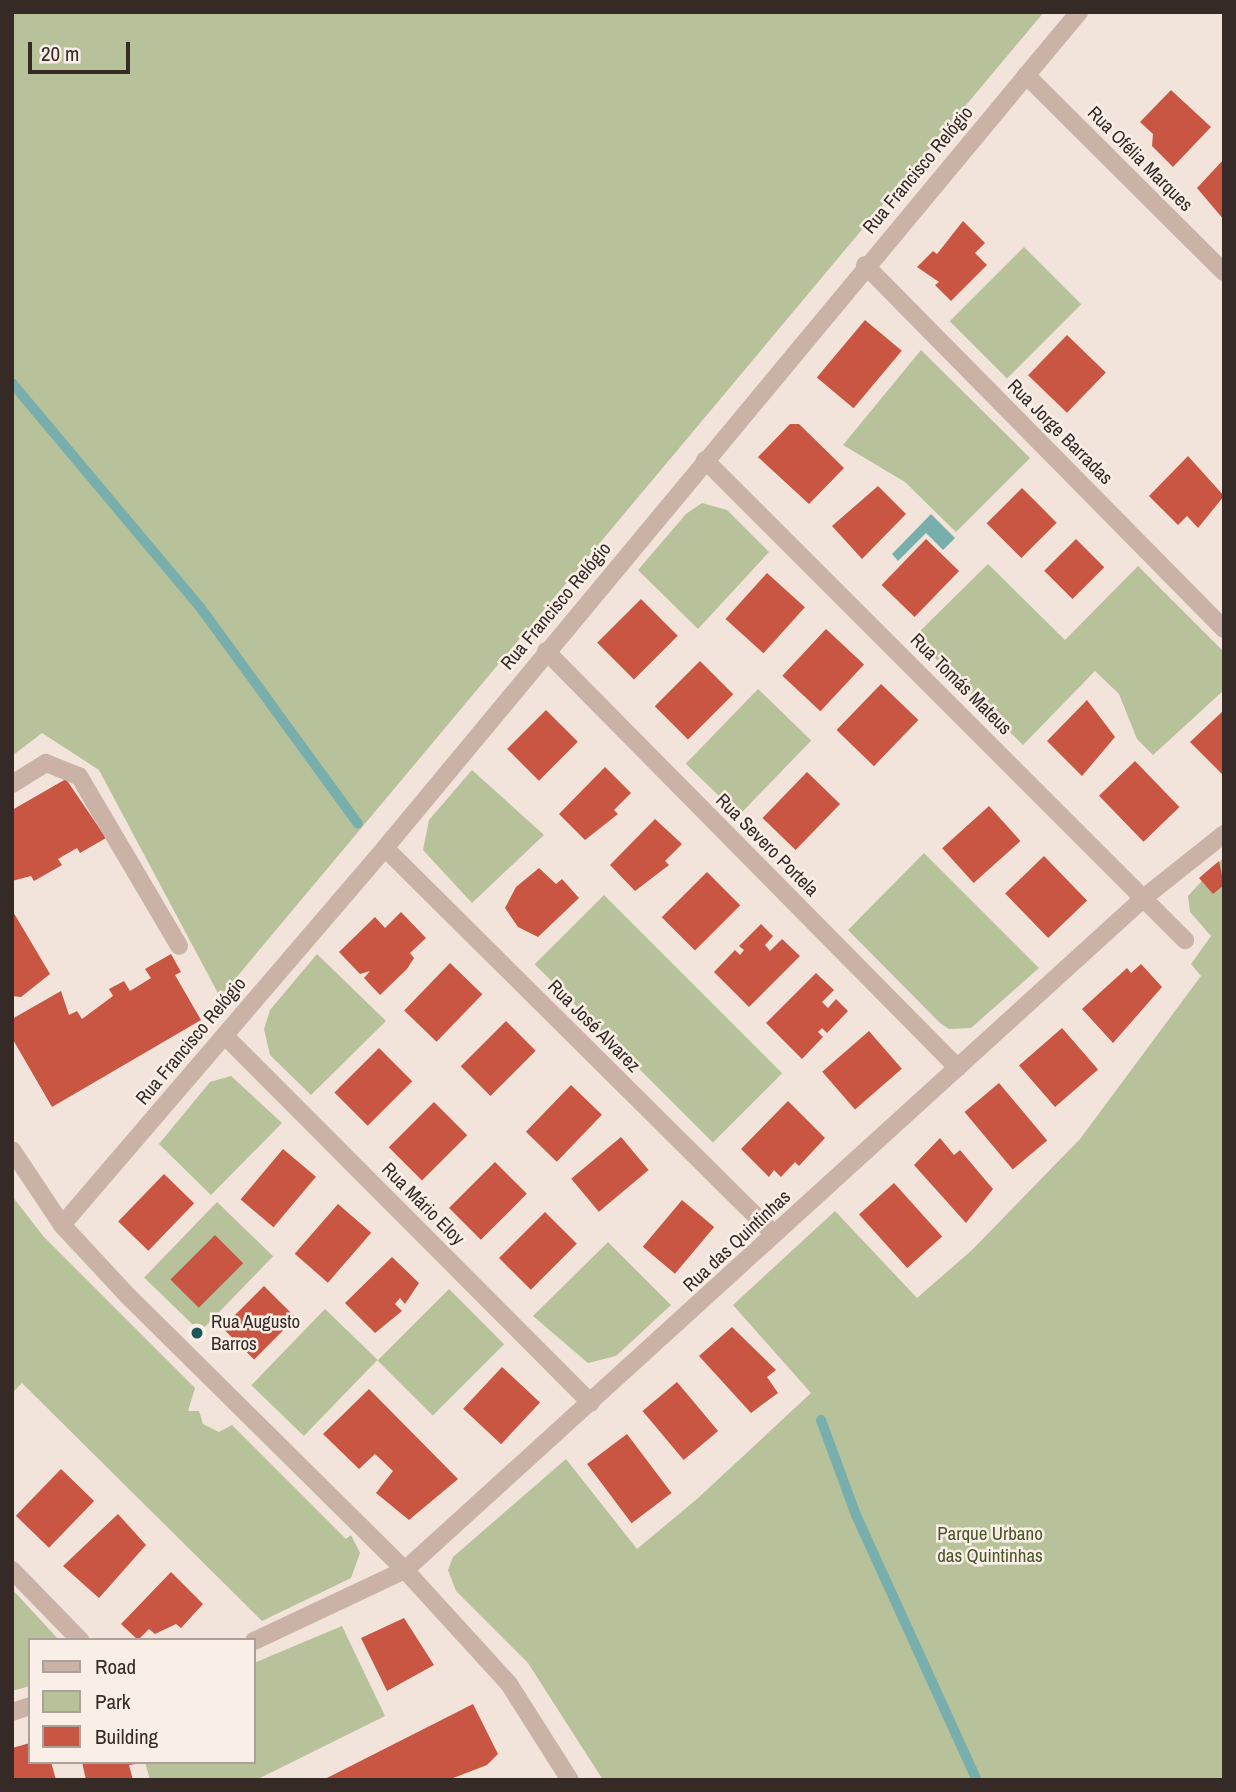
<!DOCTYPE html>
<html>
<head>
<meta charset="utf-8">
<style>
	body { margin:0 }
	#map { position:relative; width:1236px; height:1792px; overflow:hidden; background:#f2e4da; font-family:"Archivo Narrow",sans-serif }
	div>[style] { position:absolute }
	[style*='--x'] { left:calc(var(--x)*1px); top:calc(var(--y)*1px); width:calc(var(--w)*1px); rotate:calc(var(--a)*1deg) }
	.green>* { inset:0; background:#b7c19a; transform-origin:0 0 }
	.water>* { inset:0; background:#78afad }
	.stream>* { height:10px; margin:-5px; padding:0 5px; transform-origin:5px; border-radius:5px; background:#78afad }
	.building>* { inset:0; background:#c85642; transform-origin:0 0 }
	.service>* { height:18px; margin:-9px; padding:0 9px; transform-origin:9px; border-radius:9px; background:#cab3a6 }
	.minor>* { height:18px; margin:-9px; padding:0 9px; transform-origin:9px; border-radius:9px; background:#cab3a6 }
	.dots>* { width:19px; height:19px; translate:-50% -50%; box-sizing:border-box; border:4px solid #faefe6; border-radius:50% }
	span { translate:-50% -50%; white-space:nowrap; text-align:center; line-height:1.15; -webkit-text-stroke:5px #faefe6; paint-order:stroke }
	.street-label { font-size:19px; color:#362a27 }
	.poi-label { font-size:19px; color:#362a27 }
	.left { translate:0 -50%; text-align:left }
	.park-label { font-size:19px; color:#49552a }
	.frame { position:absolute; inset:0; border:14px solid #362a27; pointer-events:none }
	.legend { position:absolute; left:28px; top:1638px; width:228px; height:126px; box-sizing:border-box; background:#faefe6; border:2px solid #aca09a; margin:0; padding:9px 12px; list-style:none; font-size:21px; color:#362a27 }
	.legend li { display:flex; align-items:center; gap:14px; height:35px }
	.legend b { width:35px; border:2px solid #aca09a }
	.scale { position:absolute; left:28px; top:42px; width:102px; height:32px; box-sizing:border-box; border:4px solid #362a27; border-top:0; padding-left:9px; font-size:21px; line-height:24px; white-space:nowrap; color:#362a27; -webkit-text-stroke:5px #faefe6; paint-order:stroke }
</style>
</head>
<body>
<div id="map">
	<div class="green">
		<div style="clip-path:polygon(12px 12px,1044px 12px,220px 997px,99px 770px,42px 733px,12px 756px)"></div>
		<div style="left:1024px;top:247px;width:81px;height:105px;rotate:45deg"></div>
		<div style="clip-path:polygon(921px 350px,1030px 458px,956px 532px,905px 482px,843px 445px)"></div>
		<div style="clip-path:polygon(702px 503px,727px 510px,769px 552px,698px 629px,638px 570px,686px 514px)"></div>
		<div style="clip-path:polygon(988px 564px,1065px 640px,1138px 566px,1224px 652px,1224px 690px,1153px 755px,1137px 739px,1119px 694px,1095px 671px,1023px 745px,914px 637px)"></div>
		<div style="left:758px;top:689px;width:74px;height:104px;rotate:44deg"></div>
		<div style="clip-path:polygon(472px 770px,544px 835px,472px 903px,423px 850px,429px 820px)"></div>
		<div style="clip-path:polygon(924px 853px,1039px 968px,971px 1028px,949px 1029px,940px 1023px,848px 930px)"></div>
		<div style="clip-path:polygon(1224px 857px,1224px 1780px,603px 1780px,528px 1663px,456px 1591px,448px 1570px,453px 1557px,566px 1459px,637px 1549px,697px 1499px,811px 1393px,733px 1305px,835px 1211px,917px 1298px,972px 1250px,1080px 1139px,1201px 976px,1191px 964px,1211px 936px,1190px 912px,1188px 896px)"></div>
		<div style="left:604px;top:895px;width:252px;height:98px;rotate:45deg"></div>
		<div style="clip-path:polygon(317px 954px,386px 1021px,311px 1095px,270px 1055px,264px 1029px,270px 1010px)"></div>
		<div style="clip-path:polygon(231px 1076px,282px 1123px,211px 1195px,159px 1144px,210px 1082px)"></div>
		<div style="clip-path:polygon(12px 1196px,44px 1237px,195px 1388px,188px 1411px,199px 1411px,203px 1424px,219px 1432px,232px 1425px,346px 1539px,351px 1535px,360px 1553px,351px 1578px,262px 1621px,22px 1383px,12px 1393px)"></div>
		<div style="left:217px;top:1202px;width:78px;height:105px;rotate:44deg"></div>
		<div style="clip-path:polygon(608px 1242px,671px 1305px,616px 1356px,588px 1363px,533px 1316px)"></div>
		<div style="left:449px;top:1289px;width:78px;height:101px;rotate:45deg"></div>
		<div style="left:325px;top:1309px;width:73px;height:106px;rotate:44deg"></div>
		<div style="clip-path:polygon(12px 1589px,59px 1640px,30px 1640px,30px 1686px,12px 1691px)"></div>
		<div style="clip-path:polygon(342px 1626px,385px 1716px,256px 1780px,150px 1780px,145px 1762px,254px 1762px,254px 1663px)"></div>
	</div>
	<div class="water">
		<div style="clip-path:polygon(931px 514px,955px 538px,943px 550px,926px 533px,898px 561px,892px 554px)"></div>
	</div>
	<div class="stream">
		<div style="--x:12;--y:383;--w:292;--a:50"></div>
		<div style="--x:200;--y:607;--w:268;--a:53.9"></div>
		<div style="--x:821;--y:1420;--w:101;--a:69.8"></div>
		<div style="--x:856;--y:1515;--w:291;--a:65.5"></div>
	</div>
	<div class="building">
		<div style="clip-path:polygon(1171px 90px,1211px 127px,1173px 167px,1152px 146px,1153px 134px,1140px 122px)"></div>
		<div style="clip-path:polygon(1224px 159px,1224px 220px,1197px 188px)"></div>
		<div style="clip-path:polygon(963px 221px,985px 243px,975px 253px,987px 265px,951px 301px,935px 285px,939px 282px,917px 267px,933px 251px,937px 254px)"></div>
		<div style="left:865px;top:320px;width:48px;height:75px;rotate:40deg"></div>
		<div style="left:1067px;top:335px;width:54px;height:56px;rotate:44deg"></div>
		<div style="clip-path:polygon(790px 424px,799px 424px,844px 468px,809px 504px,758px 457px)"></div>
		<div style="clip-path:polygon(1188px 456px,1224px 496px,1198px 528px,1187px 516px,1178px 525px,1149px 496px)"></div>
		<div style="clip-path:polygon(878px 486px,906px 514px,862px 559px,832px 526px)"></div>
		<div style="left:1022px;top:488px;width:49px;height:50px;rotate:45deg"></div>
		<div style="left:926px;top:539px;width:46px;height:64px;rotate:44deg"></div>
		<div style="left:1076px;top:539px;width:40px;height:45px;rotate:45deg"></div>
		<div style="left:767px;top:573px;width:51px;height:62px;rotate:42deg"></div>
		<div style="left:641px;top:599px;width:52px;height:62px;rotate:45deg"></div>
		<div style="left:826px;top:629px;width:52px;height:64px;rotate:43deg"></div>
		<div style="left:700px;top:661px;width:47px;height:64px;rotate:45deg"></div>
		<div style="left:881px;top:684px;width:52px;height:64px;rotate:44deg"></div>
		<div style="clip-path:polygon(1087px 700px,1115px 737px,1082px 776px,1047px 741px)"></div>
		<div style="left:546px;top:710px;width:45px;height:55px;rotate:45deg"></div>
		<div style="clip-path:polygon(1224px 710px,1224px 776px,1190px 742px)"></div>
		<div style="left:1135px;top:761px;width:64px;height:50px;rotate:46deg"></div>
		<div style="clip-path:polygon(605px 767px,631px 793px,614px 810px,618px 814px,585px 840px,559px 814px)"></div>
		<div style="left:807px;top:772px;width:46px;height:64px;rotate:44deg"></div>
		<div style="clip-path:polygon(66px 779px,106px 838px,80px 853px,77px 848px,58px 859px,62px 865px,34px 881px,31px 876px,12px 881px,12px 810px)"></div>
		<div style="left:989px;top:806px;width:47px;height:63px;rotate:48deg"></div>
		<div style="clip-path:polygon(655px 819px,682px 844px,665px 861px,669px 865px,635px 891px,610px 865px)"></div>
		<div style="left:1044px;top:856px;width:62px;height:54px;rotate:46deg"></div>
		<div style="clip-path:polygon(1219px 861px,1224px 885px,1213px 894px,1199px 878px)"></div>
		<div style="clip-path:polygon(539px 868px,556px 884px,562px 879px,579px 898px,538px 937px,518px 927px,505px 908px,516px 887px)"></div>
		<div style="left:707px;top:872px;width:47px;height:64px;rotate:45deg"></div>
		<div style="clip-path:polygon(12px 910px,50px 974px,21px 997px,12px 996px)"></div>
		<div style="clip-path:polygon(401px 912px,426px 938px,410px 953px,414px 958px,407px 969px,380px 995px,364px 978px,370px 971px,360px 974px,339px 952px,375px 917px,385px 928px)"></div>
		<div style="clip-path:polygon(761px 924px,773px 936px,765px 945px,770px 951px,782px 939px,800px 956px,749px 1007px,714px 972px,735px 950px,740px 955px,744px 950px,739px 946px)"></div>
		<div style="clip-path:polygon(171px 954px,181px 972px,175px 975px,201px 1020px,52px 1107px,12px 1038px,12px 1019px,61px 991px,69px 1015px,77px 1011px,82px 1019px,113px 996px,109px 989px,124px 981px,130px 991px,151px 978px,145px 969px)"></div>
		<div style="left:450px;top:963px;width:45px;height:66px;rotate:44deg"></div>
		<div style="clip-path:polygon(1141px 964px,1162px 987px,1113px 1043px,1082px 1009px,1127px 968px,1131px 973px)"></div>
		<div style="clip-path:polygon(816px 973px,834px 990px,822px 1002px,828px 1008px,836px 999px,848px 1011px,827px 1033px,822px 1028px,818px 1032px,823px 1037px,802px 1059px,766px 1023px)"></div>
		<div style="left:506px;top:1021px;width:42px;height:64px;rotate:45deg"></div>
		<div style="left:1062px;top:1028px;width:55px;height:57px;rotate:49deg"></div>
		<div style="left:869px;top:1031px;width:50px;height:62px;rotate:49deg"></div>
		<div style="left:379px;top:1048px;width:47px;height:63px;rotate:45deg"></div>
		<div style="left:999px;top:1083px;width:75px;height:45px;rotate:50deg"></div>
		<div style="left:571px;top:1085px;width:43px;height:65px;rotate:44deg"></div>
		<div style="clip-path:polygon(788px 1101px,825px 1138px,799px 1166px,795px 1162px,781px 1177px,774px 1170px,769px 1177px,741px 1149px)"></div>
		<div style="left:434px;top:1102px;width:47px;height:64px;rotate:45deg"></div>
		<div style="left:621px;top:1137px;width:43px;height:65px;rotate:50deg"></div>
		<div style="clip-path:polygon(940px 1138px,954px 1155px,960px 1150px,993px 1189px,966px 1223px,914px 1165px)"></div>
		<div style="left:283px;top:1149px;width:43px;height:66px;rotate:40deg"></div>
		<div style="left:495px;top:1162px;width:45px;height:65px;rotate:45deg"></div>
		<div style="left:164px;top:1174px;width:42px;height:66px;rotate:44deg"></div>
		<div style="left:894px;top:1183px;width:72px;height:47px;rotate:48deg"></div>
		<div style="left:682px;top:1200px;width:42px;height:61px;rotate:40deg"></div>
		<div style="left:338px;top:1204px;width:44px;height:66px;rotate:41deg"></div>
		<div style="left:545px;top:1212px;width:45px;height:65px;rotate:45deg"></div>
		<div style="left:215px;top:1235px;width:40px;height:63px;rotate:45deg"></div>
		<div style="clip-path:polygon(392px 1257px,419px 1283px,405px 1304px,400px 1298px,395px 1304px,402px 1311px,375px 1333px,345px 1303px)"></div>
		<div style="left:264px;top:1286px;width:45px;height:59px;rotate:45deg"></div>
		<div style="clip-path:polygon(732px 1327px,776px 1370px,767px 1377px,778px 1393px,751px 1413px,699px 1356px)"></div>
		<div style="left:502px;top:1367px;width:52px;height:57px;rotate:43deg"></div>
		<div style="left:677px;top:1382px;width:64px;height:45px;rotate:50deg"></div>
		<div style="clip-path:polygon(369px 1389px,458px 1479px,409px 1520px,376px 1493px,393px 1471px,375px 1454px,359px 1469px,323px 1434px)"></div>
		<div style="left:627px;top:1434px;width:74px;height:50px;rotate:53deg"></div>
		<div style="left:61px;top:1469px;width:46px;height:65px;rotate:44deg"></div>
		<div style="clip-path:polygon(118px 1514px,146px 1545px,99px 1598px,63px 1566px)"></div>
		<div style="clip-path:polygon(171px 1572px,203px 1604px,181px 1628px,176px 1624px,155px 1634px,149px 1629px,138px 1640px,121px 1624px)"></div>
		<div style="clip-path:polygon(404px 1618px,434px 1665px,387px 1691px,361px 1638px)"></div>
		<div style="clip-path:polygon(473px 1704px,498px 1754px,487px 1765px,448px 1780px,323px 1780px)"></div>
		<div style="clip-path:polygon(30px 1743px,30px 1762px,51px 1762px,56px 1780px,12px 1780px,12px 1748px)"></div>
		<div style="clip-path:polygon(82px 1762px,136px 1762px,136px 1764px,129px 1765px,133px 1780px,86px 1780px)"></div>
	</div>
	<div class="service">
		<div style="--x:12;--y:784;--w:40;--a:-32"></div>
		<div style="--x:46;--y:763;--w:35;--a:22"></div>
		<div style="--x:79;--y:776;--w:197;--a:59.5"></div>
	</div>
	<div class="minor">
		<div style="--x:1026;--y:75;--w:279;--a:44.9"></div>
		<div style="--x:865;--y:265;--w:511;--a:45.4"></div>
		<div style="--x:705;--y:460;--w:679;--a:45"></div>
		<div style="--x:546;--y:651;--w:586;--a:45.35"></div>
		<div style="--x:385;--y:848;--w:548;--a:44.78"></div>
		<div style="--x:225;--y:1036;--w:518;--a:45.08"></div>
		<div style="--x:12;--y:1150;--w:90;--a:56.3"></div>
		<div style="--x:62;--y:1225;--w:97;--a:47.1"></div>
		<div style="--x:128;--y:1296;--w:390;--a:44.7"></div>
		<div style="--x:405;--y:1570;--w:154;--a:47.6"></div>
		<div style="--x:509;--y:1684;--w:114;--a:57.6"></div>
		<div style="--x:62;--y:1225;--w:496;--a:-49.4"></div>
		<div style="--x:385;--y:848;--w:1087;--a:-50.3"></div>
		<div style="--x:12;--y:1570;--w:98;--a:45.8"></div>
		<div style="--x:254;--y:1641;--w:167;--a:-25.2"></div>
		<div style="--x:405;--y:1570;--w:1002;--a:-42.29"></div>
		<div style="--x:1146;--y:896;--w:100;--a:-38.5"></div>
		<div style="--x:12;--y:1712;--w:19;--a:-18"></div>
	</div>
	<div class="dots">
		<div style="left:197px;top:1333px;background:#1c5857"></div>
	</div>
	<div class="street-label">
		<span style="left:1140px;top:159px;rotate:45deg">Rua Ofélia Marques</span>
		<span style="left:918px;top:170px;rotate:-50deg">Rua Francisco Relógio</span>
		<span style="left:1060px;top:432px;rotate:45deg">Rua Jorge Barradas</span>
		<span style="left:556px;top:606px;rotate:-50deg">Rua Francisco Relógio</span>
		<span style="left:961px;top:684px;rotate:45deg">Rua Tomás Mateus</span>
		<span style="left:767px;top:845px;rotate:45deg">Rua Severo Portela</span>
		<span style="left:594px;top:1026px;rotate:45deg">Rua José Alvarez</span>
		<span style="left:191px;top:1041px;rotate:-50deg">Rua Francisco Relógio</span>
		<span style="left:423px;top:1204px;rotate:45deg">Rua Mário Eloy</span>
		<span style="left:737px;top:1241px;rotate:-43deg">Rua das Quintinhas</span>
	</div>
	<div class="poi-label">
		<span class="left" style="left:211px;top:1333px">Rua Augusto<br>Barros</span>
	</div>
	<div class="park-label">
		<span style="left:990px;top:1545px">Parque Urbano<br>das Quintinhas</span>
	</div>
	<div class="frame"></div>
	<ul class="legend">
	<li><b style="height:9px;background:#cab3a6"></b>Road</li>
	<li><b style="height:19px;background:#b7c19a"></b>Park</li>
	<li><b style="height:19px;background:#c85642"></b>Building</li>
	</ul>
	<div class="scale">20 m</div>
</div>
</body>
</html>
